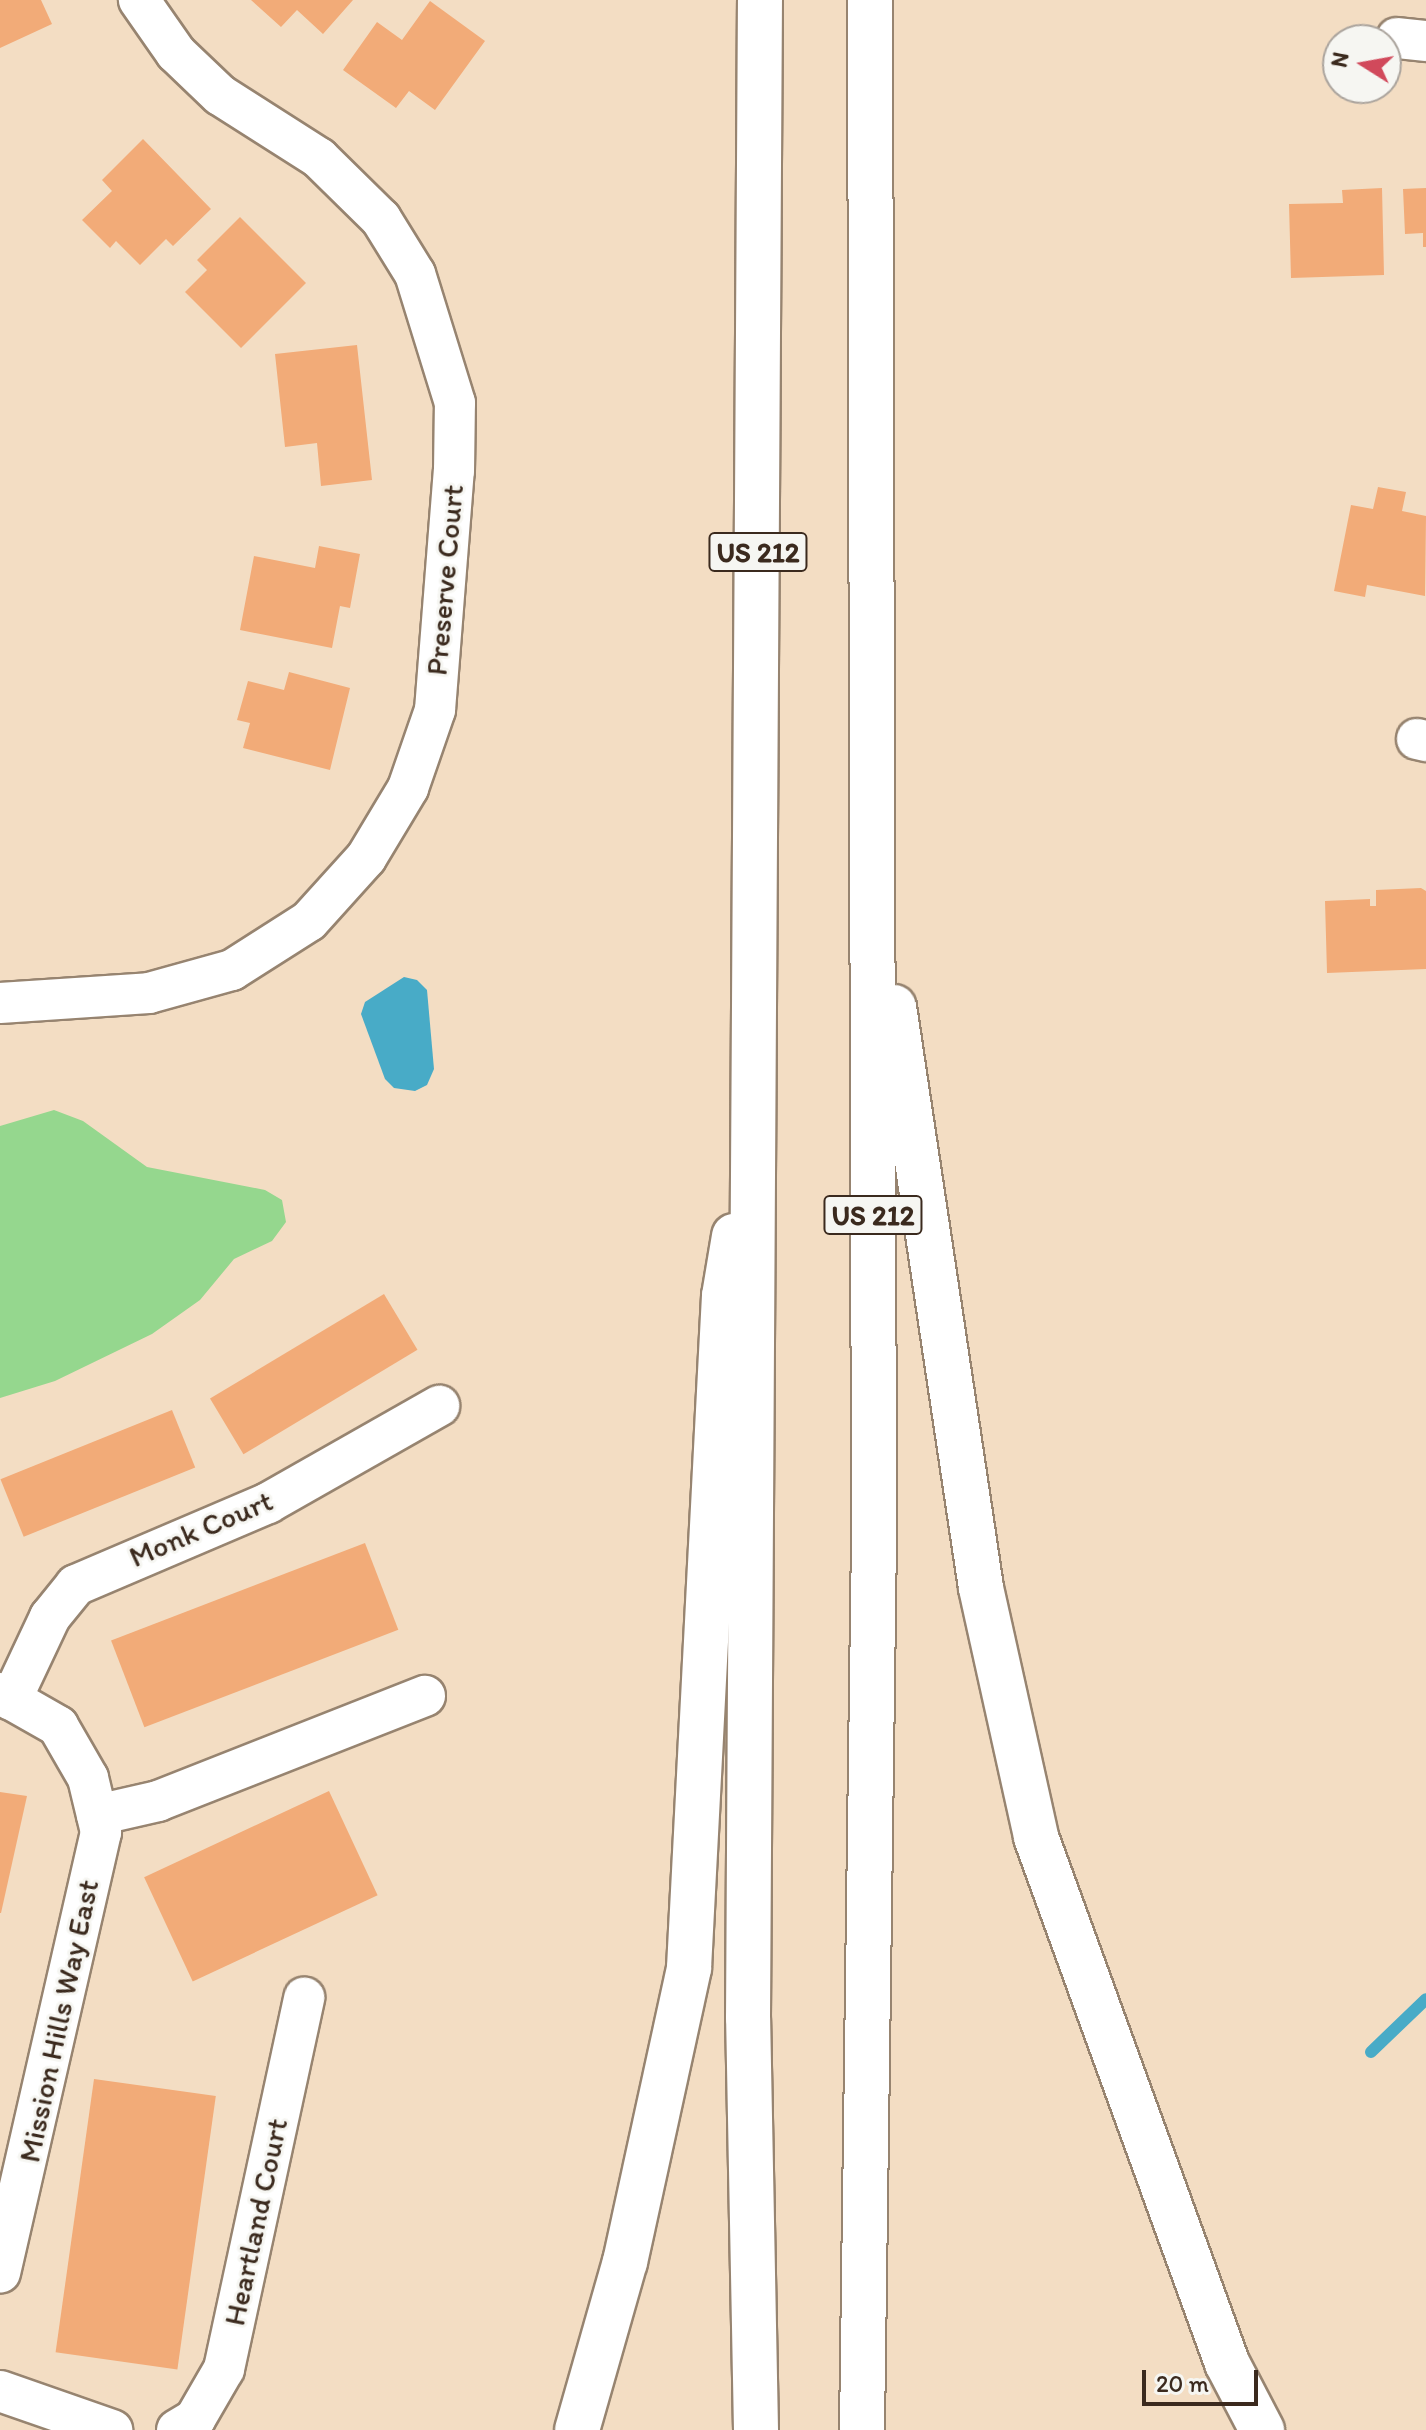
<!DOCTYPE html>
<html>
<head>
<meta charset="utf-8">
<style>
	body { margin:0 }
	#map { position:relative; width:1426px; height:2430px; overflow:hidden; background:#f3ddc3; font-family:Itim,sans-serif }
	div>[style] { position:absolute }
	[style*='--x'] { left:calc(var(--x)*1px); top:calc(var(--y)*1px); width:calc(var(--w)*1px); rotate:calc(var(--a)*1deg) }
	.green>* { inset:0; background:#95d78e }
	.water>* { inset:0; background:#48abc7 }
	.stream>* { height:12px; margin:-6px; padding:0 6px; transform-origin:6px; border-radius:6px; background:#48abc7 }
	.building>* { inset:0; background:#f2ab78; transform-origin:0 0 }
	.roads { filter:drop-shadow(2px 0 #978470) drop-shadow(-2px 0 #978470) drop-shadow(0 2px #978470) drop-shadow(0 -2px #978470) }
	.minor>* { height:40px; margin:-20px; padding:0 20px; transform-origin:20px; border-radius:20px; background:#fff }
	.motorway>* { height:44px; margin:-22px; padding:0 22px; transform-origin:22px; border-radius:22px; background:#fff }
	span { translate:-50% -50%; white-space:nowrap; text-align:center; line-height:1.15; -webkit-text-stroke:6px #f6f6f2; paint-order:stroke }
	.shield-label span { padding:2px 6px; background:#f6f6f2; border:2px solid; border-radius:6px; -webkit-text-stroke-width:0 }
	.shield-label { font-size:28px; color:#3b2a1e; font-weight:700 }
	.street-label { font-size:30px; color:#3b2a1e }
	.north { position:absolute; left:1322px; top:24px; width:80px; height:80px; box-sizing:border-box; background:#f6f6f2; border:2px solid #aba49d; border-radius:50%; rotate:281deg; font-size:22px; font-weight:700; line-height:32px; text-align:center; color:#3b2a1e }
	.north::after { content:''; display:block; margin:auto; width:28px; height:36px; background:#d1495b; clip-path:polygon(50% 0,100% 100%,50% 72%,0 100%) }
	.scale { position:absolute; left:1142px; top:2370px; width:116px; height:36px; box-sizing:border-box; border:4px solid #3b2a1e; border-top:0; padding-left:10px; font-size:24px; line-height:28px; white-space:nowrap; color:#3b2a1e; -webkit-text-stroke:6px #f6f6f2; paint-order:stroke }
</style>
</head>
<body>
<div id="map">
	<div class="green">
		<div style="clip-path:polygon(54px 1110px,83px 1121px,147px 1167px,265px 1190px,282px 1200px,286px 1222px,272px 1241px,234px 1259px,200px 1300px,152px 1334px,55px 1381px,0 1398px,0 1126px)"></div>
	</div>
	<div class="water">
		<div style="clip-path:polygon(404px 977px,417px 980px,427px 990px,434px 1069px,427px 1085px,415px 1091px,394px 1088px,385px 1079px,361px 1014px,365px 1002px)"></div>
	</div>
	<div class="stream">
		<div style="--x:1371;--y:2052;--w:76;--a:-43.9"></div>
	</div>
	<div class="building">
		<div style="clip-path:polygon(0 0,41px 0,52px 24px,0 48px)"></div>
		<div style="clip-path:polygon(251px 0,353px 0,323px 34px,297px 10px,281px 27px)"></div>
		<div style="clip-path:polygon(430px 1px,485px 41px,435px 110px,409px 91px,396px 108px,343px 70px,377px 22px,402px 40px)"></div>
		<div style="clip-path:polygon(143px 139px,211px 209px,173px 246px,166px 239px,140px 265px,116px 241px,110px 248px,82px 220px,112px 191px,102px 180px)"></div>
		<div style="clip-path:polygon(1382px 188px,1384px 275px,1291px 278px,1289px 204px,1343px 203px,1342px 190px)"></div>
		<div style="clip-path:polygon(1426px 188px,1426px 247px,1423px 247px,1423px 233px,1405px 234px,1403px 189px)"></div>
		<div style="clip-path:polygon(240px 217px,306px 283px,241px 348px,185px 292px,207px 270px,197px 260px)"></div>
		<div style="clip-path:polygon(357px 345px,372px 480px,321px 486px,317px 443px,285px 447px,275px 354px)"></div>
		<div style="clip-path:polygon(1378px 487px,1406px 492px,1402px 511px,1426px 516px,1425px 596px,1367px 585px,1365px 597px,1334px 591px,1351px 505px,1373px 509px)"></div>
		<div style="clip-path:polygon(319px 546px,360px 554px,350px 608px,340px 606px,332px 648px,240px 630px,254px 556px,315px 568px)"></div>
		<div style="clip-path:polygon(289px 672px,350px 688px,330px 770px,243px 748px,250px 723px,237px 720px,248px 681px,284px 690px)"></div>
		<div style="clip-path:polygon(1421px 888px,1426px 891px,1426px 969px,1327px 973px,1325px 901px,1370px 899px,1370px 906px,1376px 906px,1376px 890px)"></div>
		<div style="left:384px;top:1294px;width:65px;height:203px;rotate:59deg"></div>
		<div style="left:172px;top:1410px;width:62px;height:185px;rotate:68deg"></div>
		<div style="left:365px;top:1543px;width:93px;height:272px;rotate:69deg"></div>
		<div style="left:329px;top:1791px;width:115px;height:204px;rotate:65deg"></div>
		<div style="clip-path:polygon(0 1792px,27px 1796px,1px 1913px,0 1913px)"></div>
		<div style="left:94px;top:2079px;width:123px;height:276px;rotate:8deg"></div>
	</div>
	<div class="roads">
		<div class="minor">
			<div style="--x:1397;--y:38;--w:29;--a:6"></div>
			<div style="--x:1417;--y:739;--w:9;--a:13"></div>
			<div style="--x:0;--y:1003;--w:149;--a:-3.8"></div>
			<div style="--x:149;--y:993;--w:86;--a:-15.5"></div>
			<div style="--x:232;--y:970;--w:91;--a:-32.5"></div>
			<div style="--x:309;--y:921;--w:85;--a:-47.9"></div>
			<div style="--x:366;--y:858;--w:82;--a:-59"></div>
			<div style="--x:408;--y:788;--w:83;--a:-70.9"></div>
			<div style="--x:435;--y:710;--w:240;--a:-85.5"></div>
			<div style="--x:454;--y:471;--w:68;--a:-89.2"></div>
			<div style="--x:455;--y:403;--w:135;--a:-107.2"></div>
			<div style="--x:415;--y:274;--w:65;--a:-121.7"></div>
			<div style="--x:381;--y:219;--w:87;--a:-135.5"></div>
			<div style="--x:319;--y:158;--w:117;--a:-147.5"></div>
			<div style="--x:220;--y:95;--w:61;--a:-136.3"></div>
			<div style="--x:176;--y:53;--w:65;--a:-124.9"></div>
			<div style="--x:0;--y:1693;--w:67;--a:29.6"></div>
			<div style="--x:58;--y:1726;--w:60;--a:60"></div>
			<div style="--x:88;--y:1778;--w:56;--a:76.5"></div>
			<div style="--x:101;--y:1832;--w:452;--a:102.9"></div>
			<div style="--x:11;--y:1700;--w:92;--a:-64.8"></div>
			<div style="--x:50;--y:1617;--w:41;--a:-50.9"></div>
			<div style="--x:76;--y:1585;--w:209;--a:-23.1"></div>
			<div style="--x:268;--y:1503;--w:197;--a:-29.6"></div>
			<div style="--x:97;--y:1815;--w:63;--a:-12.9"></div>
			<div style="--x:158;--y:1801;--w:287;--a:-21.5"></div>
			<div style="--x:0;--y:2391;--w:119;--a:19.2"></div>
			<div style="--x:177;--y:2430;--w:21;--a:-31"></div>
			<div style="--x:195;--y:2419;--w:58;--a:-59.9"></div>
			<div style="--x:224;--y:2369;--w:380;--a:-77.8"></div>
		</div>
		<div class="motorway">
			<div style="--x:894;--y:1007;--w:587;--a:81.48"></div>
			<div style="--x:981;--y:1588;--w:255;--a:77.5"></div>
			<div style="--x:1036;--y:1837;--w:560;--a:70.04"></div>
			<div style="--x:1227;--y:2363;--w:76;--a:62.4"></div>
			<div style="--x:577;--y:2430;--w:175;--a:-74.1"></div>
			<div style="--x:625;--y:2262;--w:301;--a:-77.7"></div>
			<div style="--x:689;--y:1968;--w:673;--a:-87.02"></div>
			<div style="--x:724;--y:1296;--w:61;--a:-80.5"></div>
			<div style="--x:756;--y:2430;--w:412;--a:-91.1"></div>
			<div style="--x:748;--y:2018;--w:2018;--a:-89.66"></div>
			<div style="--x:862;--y:2430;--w:897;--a:-89.23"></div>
			<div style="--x:874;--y:1533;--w:1533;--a:-90.15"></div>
		</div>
	</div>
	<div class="shield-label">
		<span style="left:758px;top:552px">US 212</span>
		<span style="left:873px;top:1215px">US 212</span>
	</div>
	<div class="street-label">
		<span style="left:445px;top:580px;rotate:-85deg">Preserve Court</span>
		<span style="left:201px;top:1529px;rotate:-23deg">Monk Court</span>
		<span style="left:59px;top:2021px;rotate:-78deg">Mission Hills Way East</span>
		<span style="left:256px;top:2222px;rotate:-78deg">Heartland Court</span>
	</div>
	<div class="north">N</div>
	<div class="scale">20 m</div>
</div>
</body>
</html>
